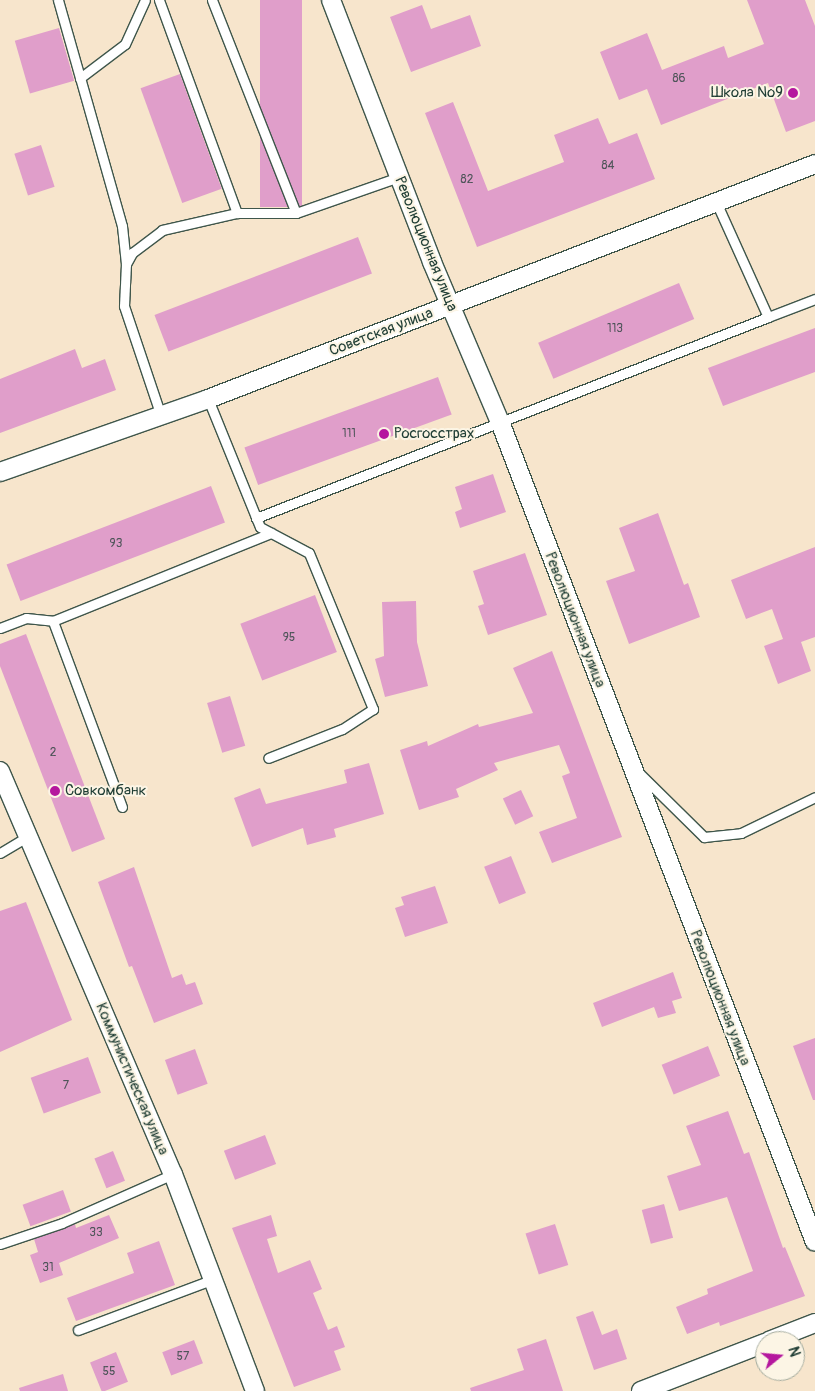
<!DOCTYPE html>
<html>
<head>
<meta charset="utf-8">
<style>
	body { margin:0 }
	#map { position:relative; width:815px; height:1391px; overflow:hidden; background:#f7e5cc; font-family:Pangolin,sans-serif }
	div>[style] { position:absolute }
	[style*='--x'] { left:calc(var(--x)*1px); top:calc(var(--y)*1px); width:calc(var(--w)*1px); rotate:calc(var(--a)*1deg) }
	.building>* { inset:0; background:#e09eca; transform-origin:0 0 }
	.roads { filter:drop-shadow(1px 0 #3f564b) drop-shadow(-1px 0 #3f564b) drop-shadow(0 1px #3f564b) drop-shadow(0 -1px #3f564b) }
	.service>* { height:9px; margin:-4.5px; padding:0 4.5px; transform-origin:4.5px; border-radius:4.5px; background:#fff }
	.minor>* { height:18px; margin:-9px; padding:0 9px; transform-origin:9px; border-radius:9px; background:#fff }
	.dots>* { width:14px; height:14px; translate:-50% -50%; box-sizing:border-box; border:2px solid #fcf5e5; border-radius:50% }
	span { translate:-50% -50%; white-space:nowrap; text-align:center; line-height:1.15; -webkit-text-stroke:4px #fcf5e5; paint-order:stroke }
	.number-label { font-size:12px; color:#4f555a }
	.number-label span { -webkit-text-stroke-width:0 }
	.poi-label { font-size:15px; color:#1f3d34 }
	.right { translate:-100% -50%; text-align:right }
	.left { translate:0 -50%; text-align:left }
	.street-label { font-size:15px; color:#1f3d34 }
	.north { position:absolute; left:755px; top:1331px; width:50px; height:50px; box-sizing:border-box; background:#fcf5e5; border:1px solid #a4ab9e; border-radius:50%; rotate:73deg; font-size:14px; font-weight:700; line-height:20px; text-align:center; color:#1f3d34 }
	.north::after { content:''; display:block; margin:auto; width:18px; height:22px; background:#b5179e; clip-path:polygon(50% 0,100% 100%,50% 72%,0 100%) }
</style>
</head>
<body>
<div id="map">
	<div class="building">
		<div style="left:260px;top:0;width:42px;height:207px"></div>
		<div style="clip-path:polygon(747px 0,805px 0,815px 26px,815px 121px,786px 132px,768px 83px,661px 125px,647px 89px,619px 100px,600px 52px,647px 33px,662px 70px,724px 46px,728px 58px,764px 44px)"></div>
		<div style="clip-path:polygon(422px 5px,431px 29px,470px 15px,481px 46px,411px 72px,390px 17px)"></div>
		<div style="left:59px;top:28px;width:55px;height:46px;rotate:74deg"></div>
		<div style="left:180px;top:74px;width:122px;height:42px;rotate:70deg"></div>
		<div style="clip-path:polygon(453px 102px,488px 191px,564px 162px,554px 135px,598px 118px,609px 144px,637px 133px,655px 179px,477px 247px,425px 113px)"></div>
		<div style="left:41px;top:145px;width:44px;height:28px;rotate:72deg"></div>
		<div style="left:358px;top:237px;width:39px;height:218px;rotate:69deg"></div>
		<div style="left:679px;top:283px;width:39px;height:153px;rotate:67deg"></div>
		<div style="clip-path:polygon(815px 328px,815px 372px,723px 406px,708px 368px)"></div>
		<div style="clip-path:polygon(75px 349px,82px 368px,105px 359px,116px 390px,0 433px,0 379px)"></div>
		<div style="left:438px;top:377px;width:40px;height:206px;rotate:70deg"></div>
		<div style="clip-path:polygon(493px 474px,506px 512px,460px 528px,455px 512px,462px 509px,455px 487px)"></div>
		<div style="left:211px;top:486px;width:39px;height:219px;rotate:69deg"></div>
		<div style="clip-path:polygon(658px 513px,684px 585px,688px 583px,700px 617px,629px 644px,606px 581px,635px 571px,619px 528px)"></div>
		<div style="clip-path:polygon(815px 547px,815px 637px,801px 642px,811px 671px,778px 684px,764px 646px,783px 639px,772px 609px,746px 619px,731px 580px)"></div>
		<div style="clip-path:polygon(525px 553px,547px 615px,488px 635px,478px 606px,484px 604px,473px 571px)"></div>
		<div style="left:315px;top:595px;width:61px;height:80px;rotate:69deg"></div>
		<div style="clip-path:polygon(416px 601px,417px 642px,428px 686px,385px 697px,375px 659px,384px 656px,382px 602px)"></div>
		<div style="clip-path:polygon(26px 634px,105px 839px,72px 852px,0 666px,0 644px)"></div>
		<div style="clip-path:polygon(552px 651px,622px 837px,552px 863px,539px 832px,577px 818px,562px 776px,570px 773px,559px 745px,494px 763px,498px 770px,456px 789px,459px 797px,419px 810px,400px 750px,427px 741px,428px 746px,478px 724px,479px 727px,533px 713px,513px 668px)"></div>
		<div style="left:230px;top:696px;width:52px;height:24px;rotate:73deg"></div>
		<div style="clip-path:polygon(369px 763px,384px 814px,334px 829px,336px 837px,307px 845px,303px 828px,252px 847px,234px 798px,260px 788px,266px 804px,347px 783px,344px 770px)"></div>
		<div style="left:521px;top:790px;width:29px;height:20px;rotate:65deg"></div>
		<div style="left:511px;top:856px;width:40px;height:29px;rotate:68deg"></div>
		<div style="clip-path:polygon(134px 867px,172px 978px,182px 974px,186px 985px,195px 982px,203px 1004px,154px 1023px,132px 966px,129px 967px,98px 882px)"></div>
		<div style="clip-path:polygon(435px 886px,448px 923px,405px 937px,395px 908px,404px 905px,401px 897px)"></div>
		<div style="clip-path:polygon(26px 902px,72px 1020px,0 1052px,0 911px)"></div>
		<div style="clip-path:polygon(673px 972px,682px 998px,672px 1001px,676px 1013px,658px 1018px,654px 1007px,602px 1027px,593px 1003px)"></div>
		<div style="clip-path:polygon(815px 1038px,815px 1100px,813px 1100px,793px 1046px)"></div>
		<div style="left:708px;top:1046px;width:32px;height:50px;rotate:68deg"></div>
		<div style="left:195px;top:1049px;width:37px;height:32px;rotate:70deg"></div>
		<div style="left:88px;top:1057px;width:38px;height:61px;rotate:70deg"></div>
		<div style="clip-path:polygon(728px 1111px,744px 1154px,749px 1152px,783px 1248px,785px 1247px,805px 1296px,720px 1326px,719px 1322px,687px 1334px,676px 1307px,708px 1294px,707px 1289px,753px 1271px,727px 1197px,679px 1211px,667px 1176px,701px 1165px,686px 1126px)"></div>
		<div style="left:265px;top:1135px;width:31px;height:44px;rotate:69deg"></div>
		<div style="left:113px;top:1151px;width:32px;height:20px;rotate:68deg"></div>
		<div style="left:63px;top:1190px;width:23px;height:43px;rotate:70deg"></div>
		<div style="left:664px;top:1204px;width:35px;height:23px;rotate:75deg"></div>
		<div style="clip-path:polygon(109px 1215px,119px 1238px,59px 1263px,63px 1275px,40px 1283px,30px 1255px,38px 1252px,34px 1239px,75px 1224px,76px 1228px)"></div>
		<div style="clip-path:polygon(271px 1215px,277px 1236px,267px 1239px,278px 1273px,310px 1260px,322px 1289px,313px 1293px,328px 1330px,337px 1326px,345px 1347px,334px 1351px,341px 1370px,294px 1387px,232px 1228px)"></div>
		<div style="left:555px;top:1224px;width:43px;height:31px;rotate:72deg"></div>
		<div style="clip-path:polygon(159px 1241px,175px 1285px,76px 1321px,67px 1298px,134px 1273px,127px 1253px)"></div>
		<div style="clip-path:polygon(593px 1311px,602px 1335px,617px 1329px,627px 1359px,594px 1370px,576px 1317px)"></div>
		<div style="clip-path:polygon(546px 1339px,563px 1391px,471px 1391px,470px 1388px,524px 1370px,517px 1349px)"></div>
		<div style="left:194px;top:1340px;width:25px;height:34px;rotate:69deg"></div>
		<div style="left:116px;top:1352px;width:32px;height:28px;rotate:68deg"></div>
		<div style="clip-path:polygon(63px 1374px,68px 1391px,20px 1391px,19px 1388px)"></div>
	</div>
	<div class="roads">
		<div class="service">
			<div style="--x:58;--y:0;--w:81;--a:74.2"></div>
			<div style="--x:159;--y:0;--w:227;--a:69.9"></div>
			<div style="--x:212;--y:0;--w:229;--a:68.5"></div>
			<div style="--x:126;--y:264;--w:38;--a:-96"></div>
			<div style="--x:122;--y:226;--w:154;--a:-105.8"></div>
			<div style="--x:80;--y:78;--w:56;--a:-37.1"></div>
			<div style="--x:125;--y:44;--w:48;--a:-65.6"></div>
			<div style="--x:768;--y:317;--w:50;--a:-21"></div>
			<div style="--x:208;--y:399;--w:138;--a:67.9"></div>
			<div style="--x:260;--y:527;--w:55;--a:28"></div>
			<div style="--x:309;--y:553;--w:169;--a:67.7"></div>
			<div style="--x:373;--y:709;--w:37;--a:147"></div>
			<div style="--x:342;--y:729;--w:79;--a:158.6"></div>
			<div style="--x:161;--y:416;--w:116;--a:-108.6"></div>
			<div style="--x:124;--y:306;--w:42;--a:-87.3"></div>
			<div style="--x:126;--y:264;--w:13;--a:-61"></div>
			<div style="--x:132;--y:253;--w:38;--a:-37"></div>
			<div style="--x:162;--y:230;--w:77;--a:-12.8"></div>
			<div style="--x:237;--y:213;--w:59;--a:0"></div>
			<div style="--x:296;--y:213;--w:109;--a:-19.3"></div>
			<div style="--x:256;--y:518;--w:550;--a:-21.43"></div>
			<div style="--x:768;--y:317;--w:126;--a:-114.3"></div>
			<div style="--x:0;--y:628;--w:28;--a:-21"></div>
			<div style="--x:26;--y:618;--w:27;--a:6"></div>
			<div style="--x:638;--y:772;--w:93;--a:44.6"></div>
			<div style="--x:704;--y:837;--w:37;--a:-6"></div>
			<div style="--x:741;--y:833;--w:82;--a:-25.9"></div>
			<div style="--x:122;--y:807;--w:198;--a:-110.4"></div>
			<div style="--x:53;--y:621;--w:235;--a:-22"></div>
			<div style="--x:0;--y:853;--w:31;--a:-31"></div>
			<div style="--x:0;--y:1244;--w:65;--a:-18.7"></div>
			<div style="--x:62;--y:1223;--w:121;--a:-23.8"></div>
			<div style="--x:78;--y:1330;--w:142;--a:-20.6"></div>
		</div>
		<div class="minor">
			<div style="--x:331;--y:0;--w:281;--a:68.9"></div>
			<div style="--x:432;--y:262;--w:174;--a:67"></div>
			<div style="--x:500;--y:422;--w:878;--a:68.99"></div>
			<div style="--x:0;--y:472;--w:220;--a:-19.3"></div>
			<div style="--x:208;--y:399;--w:651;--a:-21.16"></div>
			<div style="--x:0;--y:771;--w:439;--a:66.8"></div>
			<div style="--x:173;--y:1174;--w:232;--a:69.3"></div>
			<div style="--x:769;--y:1341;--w:49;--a:-21.4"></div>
			<div style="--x:641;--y:1391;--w:133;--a:-21.2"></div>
		</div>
	</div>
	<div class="dots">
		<div style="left:793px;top:93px;background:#b5179e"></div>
		<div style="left:384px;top:434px;background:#b5179e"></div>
		<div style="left:55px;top:791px;background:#b5179e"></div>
	</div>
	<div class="number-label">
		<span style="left:679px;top:79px">86</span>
		<span style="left:608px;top:166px">84</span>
		<span style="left:467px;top:180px">82</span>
		<span style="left:615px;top:329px">113</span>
		<span style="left:349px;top:434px">111</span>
		<span style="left:116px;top:544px">93</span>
		<span style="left:289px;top:638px">95</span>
		<span style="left:53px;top:753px">2</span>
		<span style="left:66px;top:1086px">7</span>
		<span style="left:96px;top:1233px">33</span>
		<span style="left:48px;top:1268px">31</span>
		<span style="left:183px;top:1357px">57</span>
		<span style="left:109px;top:1372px">55</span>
	</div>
	<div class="poi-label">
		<span class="right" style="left:783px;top:93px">Школа №9</span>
		<span class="left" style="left:394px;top:434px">Росгосстрах</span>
		<span class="left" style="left:65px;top:791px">Совкомбанк</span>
	</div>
	<div class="street-label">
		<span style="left:426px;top:244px;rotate:68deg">Революционная улица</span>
		<span style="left:381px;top:332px;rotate:-21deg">Советская улица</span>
		<span style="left:575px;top:620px;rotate:69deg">Революционная улица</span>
		<span style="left:720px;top:998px;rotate:69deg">Революционная улица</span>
		<span style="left:132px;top:1079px;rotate:67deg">Коммунистическая улица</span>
	</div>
	<div class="north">N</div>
</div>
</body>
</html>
